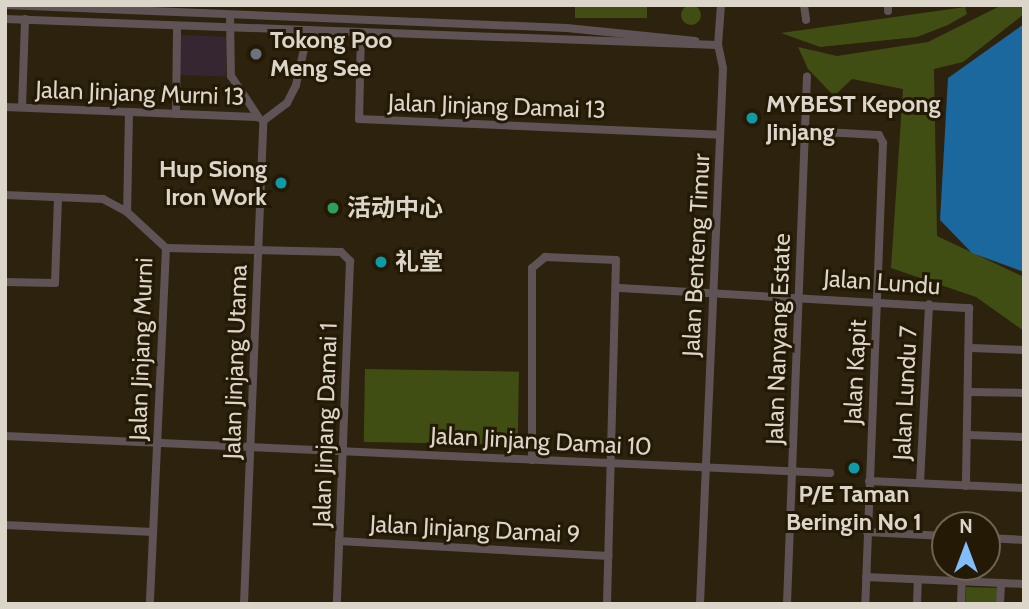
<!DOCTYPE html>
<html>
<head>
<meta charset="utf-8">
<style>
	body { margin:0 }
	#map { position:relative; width:1029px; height:609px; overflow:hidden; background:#2c220e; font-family:Cabin,"Noto Sans SC",sans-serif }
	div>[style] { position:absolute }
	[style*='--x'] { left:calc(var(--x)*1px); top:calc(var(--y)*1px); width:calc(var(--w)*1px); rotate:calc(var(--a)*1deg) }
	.commercial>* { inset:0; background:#352632; transform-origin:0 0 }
	.green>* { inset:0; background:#404e14; transform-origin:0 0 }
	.round { border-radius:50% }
	.water>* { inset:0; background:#1b689e }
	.street>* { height:8px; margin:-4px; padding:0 4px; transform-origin:4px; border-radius:4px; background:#5f5355 }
	.dots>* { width:19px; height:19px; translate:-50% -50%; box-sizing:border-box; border:4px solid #231905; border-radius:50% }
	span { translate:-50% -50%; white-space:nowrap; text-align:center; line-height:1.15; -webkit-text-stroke:6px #231905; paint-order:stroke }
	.poi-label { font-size:24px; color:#dcd5c9; font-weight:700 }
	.left { translate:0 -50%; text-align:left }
	.right { translate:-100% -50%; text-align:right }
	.street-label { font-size:24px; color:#dcd5c9 }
	.frame { position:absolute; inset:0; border:7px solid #dcd5c9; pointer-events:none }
	.north { position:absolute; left:931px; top:511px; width:70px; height:70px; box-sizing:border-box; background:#231905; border:2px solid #6d6453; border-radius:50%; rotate:0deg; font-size:19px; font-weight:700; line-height:28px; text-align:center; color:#dcd5c9 }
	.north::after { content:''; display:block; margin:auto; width:24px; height:32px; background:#82bcfa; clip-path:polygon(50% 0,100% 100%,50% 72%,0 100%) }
</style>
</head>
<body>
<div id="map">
	<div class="commercial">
		<div style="left:180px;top:35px;width:47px;height:40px;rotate:2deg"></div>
	</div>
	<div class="green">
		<div class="round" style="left:681px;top:5px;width:20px;height:20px"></div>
		<div style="left:575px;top:5px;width:72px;height:13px"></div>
		<div style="clip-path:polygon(1002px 5px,1024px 5px,1024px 14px,963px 62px,934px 69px,937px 236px,1024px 277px,1024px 331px,976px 297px,891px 268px,903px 89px,852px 79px,834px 96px,808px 69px,798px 47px,837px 56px,928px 42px)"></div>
		<div style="clip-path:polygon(965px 7px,967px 14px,948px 25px,917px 37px,820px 47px,781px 33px)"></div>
		<div style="left:365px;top:369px;width:154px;height:73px;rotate:1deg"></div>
		<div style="left:966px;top:587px;width:31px;height:17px;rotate:2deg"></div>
	</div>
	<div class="water">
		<div style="clip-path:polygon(1024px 24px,1024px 272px,972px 253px,940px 220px,948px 78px)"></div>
	</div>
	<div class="street">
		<div style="--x:5;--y:5;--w:562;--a:2.34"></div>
		<div style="--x:567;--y:28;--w:129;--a:5.8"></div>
		<div style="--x:804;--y:5;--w:15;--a:82"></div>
		<div style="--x:888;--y:5;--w:6;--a:90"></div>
		<div style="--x:230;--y:15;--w:61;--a:89.1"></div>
		<div style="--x:231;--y:76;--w:50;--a:56.3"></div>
		<div style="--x:5;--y:19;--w:713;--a:2.09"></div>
		<div style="--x:361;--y:33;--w:86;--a:91.3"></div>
		<div style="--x:359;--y:119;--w:361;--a:2.5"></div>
		<div style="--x:718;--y:45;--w:40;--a:-85.7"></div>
		<div style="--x:5;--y:107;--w:252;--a:2.3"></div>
		<div style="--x:22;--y:107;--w:88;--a:-88"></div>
		<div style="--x:129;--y:112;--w:100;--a:91.1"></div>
		<div style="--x:127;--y:212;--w:53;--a:42.7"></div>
		<div style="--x:166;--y:248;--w:356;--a:92.6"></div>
		<div style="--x:176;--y:114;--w:88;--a:-89.3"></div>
		<div style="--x:263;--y:121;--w:30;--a:-37"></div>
		<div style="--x:287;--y:103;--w:20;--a:-63"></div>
		<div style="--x:296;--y:85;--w:55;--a:-77.5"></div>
		<div style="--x:805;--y:131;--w:74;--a:3.1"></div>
		<div style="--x:879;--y:135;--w:9;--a:63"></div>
		<div style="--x:883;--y:143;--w:461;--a:92.2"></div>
		<div style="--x:5;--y:195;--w:98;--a:2.3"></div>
		<div style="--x:103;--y:199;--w:27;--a:28"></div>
		<div style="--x:166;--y:248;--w:175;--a:1.3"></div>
		<div style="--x:341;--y:252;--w:13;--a:45"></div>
		<div style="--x:350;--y:261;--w:343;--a:92.2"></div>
		<div style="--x:5;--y:282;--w:50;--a:1.1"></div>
		<div style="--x:55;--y:283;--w:86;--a:-88"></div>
		<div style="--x:620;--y:288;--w:350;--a:3.3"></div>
		<div style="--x:969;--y:308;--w:178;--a:91"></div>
		<div style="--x:971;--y:348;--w:53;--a:2.2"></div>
		<div style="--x:969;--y:392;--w:55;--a:1"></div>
		<div style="--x:968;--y:435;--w:56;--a:2"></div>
		<div style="--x:5;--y:436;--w:826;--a:2.57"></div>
		<div style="--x:532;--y:460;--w:192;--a:-90"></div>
		<div style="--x:532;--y:268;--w:17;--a:-40"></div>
		<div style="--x:545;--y:257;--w:71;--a:2.4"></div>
		<div style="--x:616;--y:260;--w:344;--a:91.5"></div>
		<div style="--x:869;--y:481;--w:155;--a:2.6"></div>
		<div style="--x:920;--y:483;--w:179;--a:-87.1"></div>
		<div style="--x:5;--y:525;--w:148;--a:2.7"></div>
		<div style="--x:867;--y:532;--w:78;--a:2.9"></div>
		<div style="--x:987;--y:538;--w:37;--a:3"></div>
		<div style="--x:339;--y:541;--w:270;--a:3.2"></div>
		<div style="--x:866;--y:577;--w:158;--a:2.5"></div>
		<div style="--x:244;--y:604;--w:483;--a:-87.7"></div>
		<div style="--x:700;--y:604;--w:536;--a:-87.54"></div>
		<div style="--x:723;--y:68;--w:24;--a:-102"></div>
		<div style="--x:787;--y:604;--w:528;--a:-87.83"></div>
		<div style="--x:917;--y:604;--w:24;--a:-88"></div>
		<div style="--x:961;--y:604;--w:23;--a:-88"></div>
		<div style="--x:1000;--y:604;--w:21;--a:-87"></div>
	</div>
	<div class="dots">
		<div style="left:256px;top:54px;background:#6b7280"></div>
		<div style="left:752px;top:118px;background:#0f9aa8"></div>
		<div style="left:281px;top:183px;background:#0f9aa8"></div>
		<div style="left:333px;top:208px;background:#2e9e5b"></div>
		<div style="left:381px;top:262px;background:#0f9aa8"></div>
		<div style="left:854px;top:468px;background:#0f9aa8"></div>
	</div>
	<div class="poi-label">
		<span class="left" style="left:270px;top:54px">Tokong Poo<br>Meng See</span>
		<span class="left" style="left:766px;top:118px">MYBEST Kepong<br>Jinjang</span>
		<span class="right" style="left:267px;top:183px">Hup Siong<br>Iron Work</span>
		<span class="left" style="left:347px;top:208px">活动中心</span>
		<span class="left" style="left:395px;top:262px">礼堂</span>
		<span style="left:854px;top:508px">P/E Taman<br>Beringin No 1</span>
	</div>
	<div class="street-label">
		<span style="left:140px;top:93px;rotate:2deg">Jalan Jinjang Murni 13</span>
		<span style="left:497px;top:106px;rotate:2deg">Jalan Jinjang Damai 13</span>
		<span style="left:696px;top:255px;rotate:-87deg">Jalan Benteng Timur</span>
		<span style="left:882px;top:282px;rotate:4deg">Jalan Lundu</span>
		<span style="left:778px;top:339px;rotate:-88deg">Jalan Nanyang Estate</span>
		<span style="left:141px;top:349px;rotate:-88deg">Jalan Jinjang Murni</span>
		<span style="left:235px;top:362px;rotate:-88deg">Jalan Jinjang Utama</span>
		<span style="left:855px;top:372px;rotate:-87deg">Jalan Kapit</span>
		<span style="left:905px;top:393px;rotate:-87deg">Jalan Lundu 7</span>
		<span style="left:325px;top:425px;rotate:-88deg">Jalan Jinjang Damai 1</span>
		<span style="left:541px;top:441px;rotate:3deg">Jalan Jinjang Damai 10</span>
		<span style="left:475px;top:529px;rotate:3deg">Jalan Jinjang Damai 9</span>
	</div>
	<div class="frame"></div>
	<div class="north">N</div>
</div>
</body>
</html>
